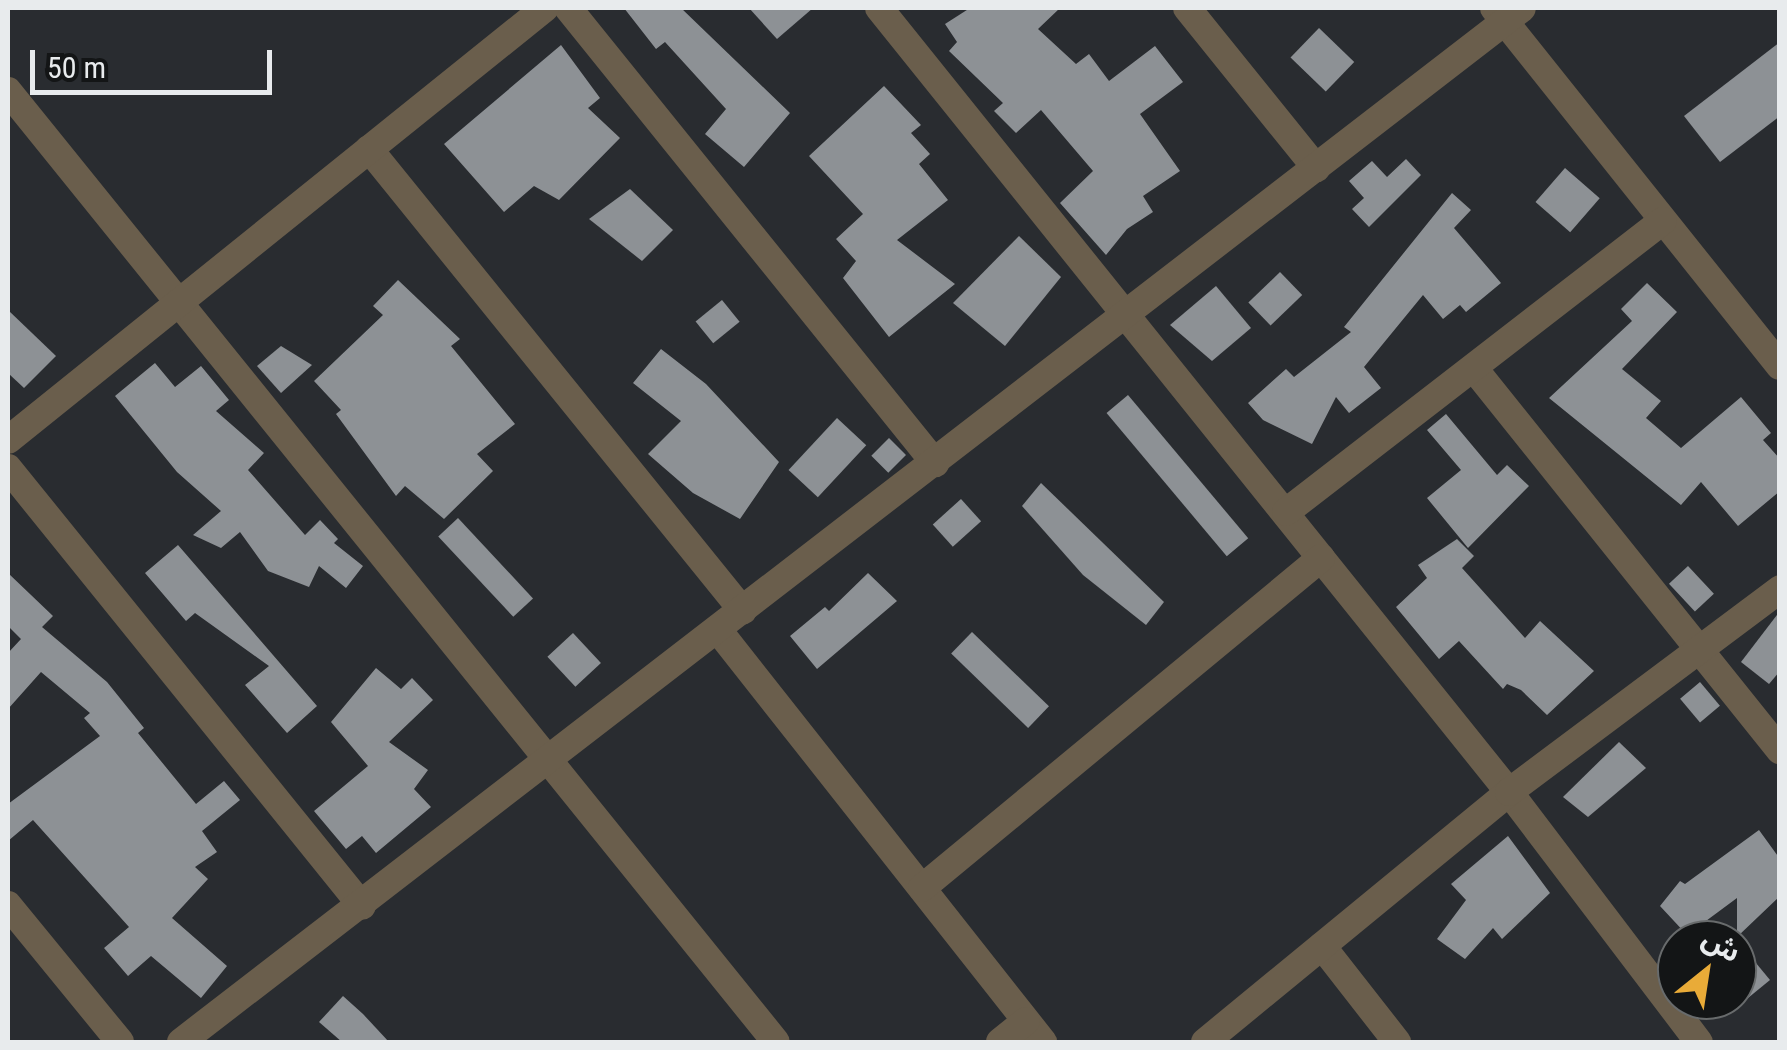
<!DOCTYPE html>
<html>
<head>
<meta charset="utf-8">
<style>
	body { margin:0 }
	#map { position:relative; width:1787px; height:1050px; overflow:hidden; background:#292c30; font-family:"Roboto Condensed","Noto Sans Arabic",sans-serif }
	div>[style] { position:absolute }
	[style*='--x'] { left:calc(var(--x)*1px); top:calc(var(--y)*1px); width:calc(var(--w)*1px); rotate:calc(var(--a)*1deg) }
	.building>* { inset:0; background:#8d9195; transform-origin:0 0 }
	.minor>* { height:28px; margin:-14px; padding:0 14px; transform-origin:14px; border-radius:14px; background:#6a5e4c }
	span { translate:-50% -50%; white-space:nowrap; text-align:center; line-height:1.15; -webkit-text-stroke:10px #131516; paint-order:stroke }
	.frame { position:absolute; inset:0; border:10px solid #e8ebed; pointer-events:none }
	.north { position:absolute; left:1657px; top:920px; width:100px; height:100px; box-sizing:border-box; background:#131516; border:2px solid #686b6c; border-radius:50%; rotate:30deg; font-size:28px; font-weight:700; line-height:40px; text-align:center; color:#e8ebed }
	.north::after { content:''; display:block; margin:auto; width:35px; height:45px; background:#e9ab38; clip-path:polygon(50% 0,100% 100%,50% 72%,0 100%) }
	.scale { position:absolute; left:30px; top:50px; width:242px; height:45px; box-sizing:border-box; border:5px solid #e8ebed; border-top:0; padding-left:12px; font-size:30px; line-height:35px; white-space:nowrap; color:#e8ebed; -webkit-text-stroke:8px #131516; paint-order:stroke }
</style>
</head>
<body>
<div id="map">
	<div class="building">
		<div style="clip-path:polygon(624px 8px,681px 8px,790px 113px,744px 167px,705px 134px,726px 109px,665px 42px,656px 49px)"></div>
		<div style="clip-path:polygon(749px 8px,813px 8px,777px 39px)"></div>
		<div style="clip-path:polygon(970px 8px,1060px 8px,1038px 29px,1076px 64px,1089px 54px,1109px 81px,1155px 46px,1183px 82px,1140px 114px,1180px 171px,1143px 196px,1153px 212px,1127px 229px,1106px 255px,1060px 203px,1093px 171px,1041px 110px,1016px 133px,994px 111px,1003px 103px,949px 51px,957px 42px,945px 24px)"></div>
		<div style="left:1319px;top:28px;width:49px;height:41px;rotate:44deg"></div>
		<div style="clip-path:polygon(1780px 42px,1780px 116px,1720px 162px,1684px 116px)"></div>
		<div style="clip-path:polygon(561px 45px,600px 98px,588px 108px,620px 138px,559px 200px,534px 186px,504px 212px,444px 144px)"></div>
		<div style="clip-path:polygon(884px 86px,921px 125px,911px 133px,930px 154px,919px 164px,948px 200px,897px 240px,955px 284px,889px 337px,843px 278px,856px 261px,836px 239px,863px 214px,809px 156px)"></div>
		<div style="clip-path:polygon(1406px 159px,1421px 175px,1369px 227px,1352px 209px,1364px 198px,1349px 181px,1372px 161px,1387px 177px)"></div>
		<div style="left:1565px;top:168px;width:46px;height:45px;rotate:41deg"></div>
		<div style="clip-path:polygon(630px 189px,673px 230px,642px 261px,589px 219px)"></div>
		<div style="clip-path:polygon(1452px 193px,1471px 210px,1454px 228px,1501px 283px,1466px 312px,1460px 305px,1443px 319px,1423px 295px,1364px 367px,1381px 388px,1349px 413px,1336px 397px,1312px 444px,1263px 420px,1248px 403px,1286px 369px,1294px 377px,1351px 332px,1344px 327px)"></div>
		<div style="clip-path:polygon(1019px 236px,1061px 277px,1005px 346px,953px 303px)"></div>
		<div style="left:1280px;top:272px;width:32px;height:44px;rotate:46deg"></div>
		<div style="clip-path:polygon(398px 280px,460px 339px,451px 346px,515px 424px,477px 454px,493px 471px,444px 519px,405px 486px,396px 496px,336px 414px,341px 410px,314px 381px,383px 315px,373px 306px)"></div>
		<div style="clip-path:polygon(1647px 283px,1677px 312px,1622px 369px,1661px 401px,1646px 418px,1681px 448px,1741px 397px,1771px 433px,1763px 440px,1780px 459px,1780px 491px,1738px 526px,1701px 482px,1681px 505px,1549px 398px,1632px 321px,1621px 309px)"></div>
		<div style="clip-path:polygon(1216px 286px,1251px 328px,1212px 361px,1170px 325px)"></div>
		<div style="left:722px;top:300px;width:28px;height:34px;rotate:51deg"></div>
		<div style="clip-path:polygon(8px 310px,56px 356px,24px 388px,8px 373px)"></div>
		<div style="clip-path:polygon(281px 346px,312px 365px,281px 393px,257px 366px)"></div>
		<div style="clip-path:polygon(661px 349px,706px 384px,779px 462px,740px 519px,693px 493px,648px 454px,681px 421px,633px 383px)"></div>
		<div style="clip-path:polygon(155px 363px,175px 387px,201px 366px,229px 400px,216px 411px,264px 453px,248px 470px,305px 535px,320px 520px,338px 539px,334px 543px,363px 566px,346px 588px,319px 566px,309px 587px,268px 571px,240px 532px,221px 548px,193px 535px,221px 511px,177px 472px,115px 396px)"></div>
		<div style="left:1128px;top:395px;width:187px;height:28px;rotate:50deg"></div>
		<div style="clip-path:polygon(1446px 414px,1497px 475px,1507px 465px,1529px 486px,1468px 548px,1427px 498px,1461px 470px,1427px 430px)"></div>
		<div style="left:837px;top:418px;width:40px;height:71px;rotate:43deg"></div>
		<div style="left:889px;top:438px;width:24px;height:25px;rotate:45deg"></div>
		<div style="clip-path:polygon(1041px 483px,1164px 602px,1146px 625px,1083px 575px,1022px 506px)"></div>
		<div style="left:961px;top:499px;width:30px;height:38px;rotate:48deg"></div>
		<div style="left:458px;top:518px;width:110px;height:27px;rotate:47deg"></div>
		<div style="clip-path:polygon(1457px 539px,1474px 556px,1462px 568px,1525px 638px,1540px 621px,1594px 671px,1547px 715px,1521px 690px,1507px 684px,1503px 689px,1459px 641px,1439px 659px,1396px 607px,1427px 578px,1418px 565px)"></div>
		<div style="clip-path:polygon(178px 545px,317px 706px,287px 733px,245px 685px,269px 666px,195px 613px,186px 621px,145px 573px)"></div>
		<div style="left:1688px;top:566px;width:38px;height:26px;rotate:47deg"></div>
		<div style="clip-path:polygon(8px 573px,53px 616px,42px 627px,107px 682px,144px 728px,138px 733px,196px 804px,224px 781px,240px 800px,202px 831px,217px 852px,195px 867px,208px 879px,172px 918px,227px 966px,201px 998px,151px 956px,128px 976px,104px 948px,129px 927px,33px 820px,8px 841px,8px 804px,100px 736px,84px 718px,90px 713px,41px 672px,8px 709px,8px 653px,21px 639px,8px 626px)"></div>
		<div style="clip-path:polygon(868px 573px,897px 601px,817px 669px,790px 636px,825px 607px,829px 611px)"></div>
		<div style="clip-path:polygon(1780px 611px,1780px 671px,1769px 684px,1741px 662px)"></div>
		<div style="left:972px;top:632px;width:107px;height:30px;rotate:44deg"></div>
		<div style="left:573px;top:633px;width:41px;height:35px;rotate:47deg"></div>
		<div style="clip-path:polygon(376px 668px,401px 689px,412px 678px,433px 700px,389px 742px,428px 770px,414px 789px,431px 807px,376px 853px,362px 836px,346px 849px,314px 811px,368px 766px,331px 722px)"></div>
		<div style="left:1700px;top:682px;width:31px;height:26px;rotate:50deg"></div>
		<div style="clip-path:polygon(1619px 742px,1646px 768px,1588px 817px,1563px 797px)"></div>
		<div style="clip-path:polygon(1759px 830px,1780px 859px,1780px 896px,1737px 937px,1737px 898px,1687px 935px,1660px 906px,1680px 881px,1685px 884px)"></div>
		<div style="clip-path:polygon(1508px 836px,1550px 893px,1502px 939px,1493px 928px,1465px 959px,1437px 939px,1466px 900px,1451px 884px)"></div>
		<div style="clip-path:polygon(1737px 940px,1770px 980px,1737px 1007px)"></div>
		<div style="clip-path:polygon(343px 996px,363px 1014px,389px 1042px,342px 1042px,319px 1022px)"></div>
	</div>
	<div class="minor">
		<div style="--x:568;--y:8;--w:585;--a:51.11"></div>
		<div style="--x:879;--y:8;--w:1006;--a:51.22"></div>
		<div style="--x:1509;--y:792;--w:314;--a:52.8"></div>
		<div style="--x:1187;--y:8;--w:206;--a:51.1"></div>
		<div style="--x:1494;--y:8;--w:458;--a:51.4"></div>
		<div style="--x:8;--y:91;--w:1222;--a:51.08"></div>
		<div style="--x:369;--y:149;--w:594;--a:51.01"></div>
		<div style="--x:1476;--y:371;--w:486;--a:51.3"></div>
		<div style="--x:8;--y:440;--w:689;--a:-38.82"></div>
		<div style="--x:8;--y:468;--w:563;--a:51.05"></div>
		<div style="--x:1286;--y:512;--w:476;--a:-37.7"></div>
		<div style="--x:718;--y:630;--w:525;--a:51.73"></div>
		<div style="--x:922;--y:888;--w:518;--a:-39.59"></div>
		<div style="--x:8;--y:905;--w:177;--a:50.7"></div>
		<div style="--x:1322;--y:946;--w:122;--a:52"></div>
		<div style="--x:181;--y:1042;--w:1693;--a:-37.63"></div>
		<div style="--x:1000;--y:1042;--w:33;--a:-39"></div>
		<div style="--x:1205;--y:1042;--w:394;--a:-39.4"></div>
		<div style="--x:1509;--y:792;--w:339;--a:-36.8"></div>
	</div>
	<div class="frame"></div>
	<div class="north">ش</div>
	<div class="scale">50 m</div>
</div>
</body>
</html>
